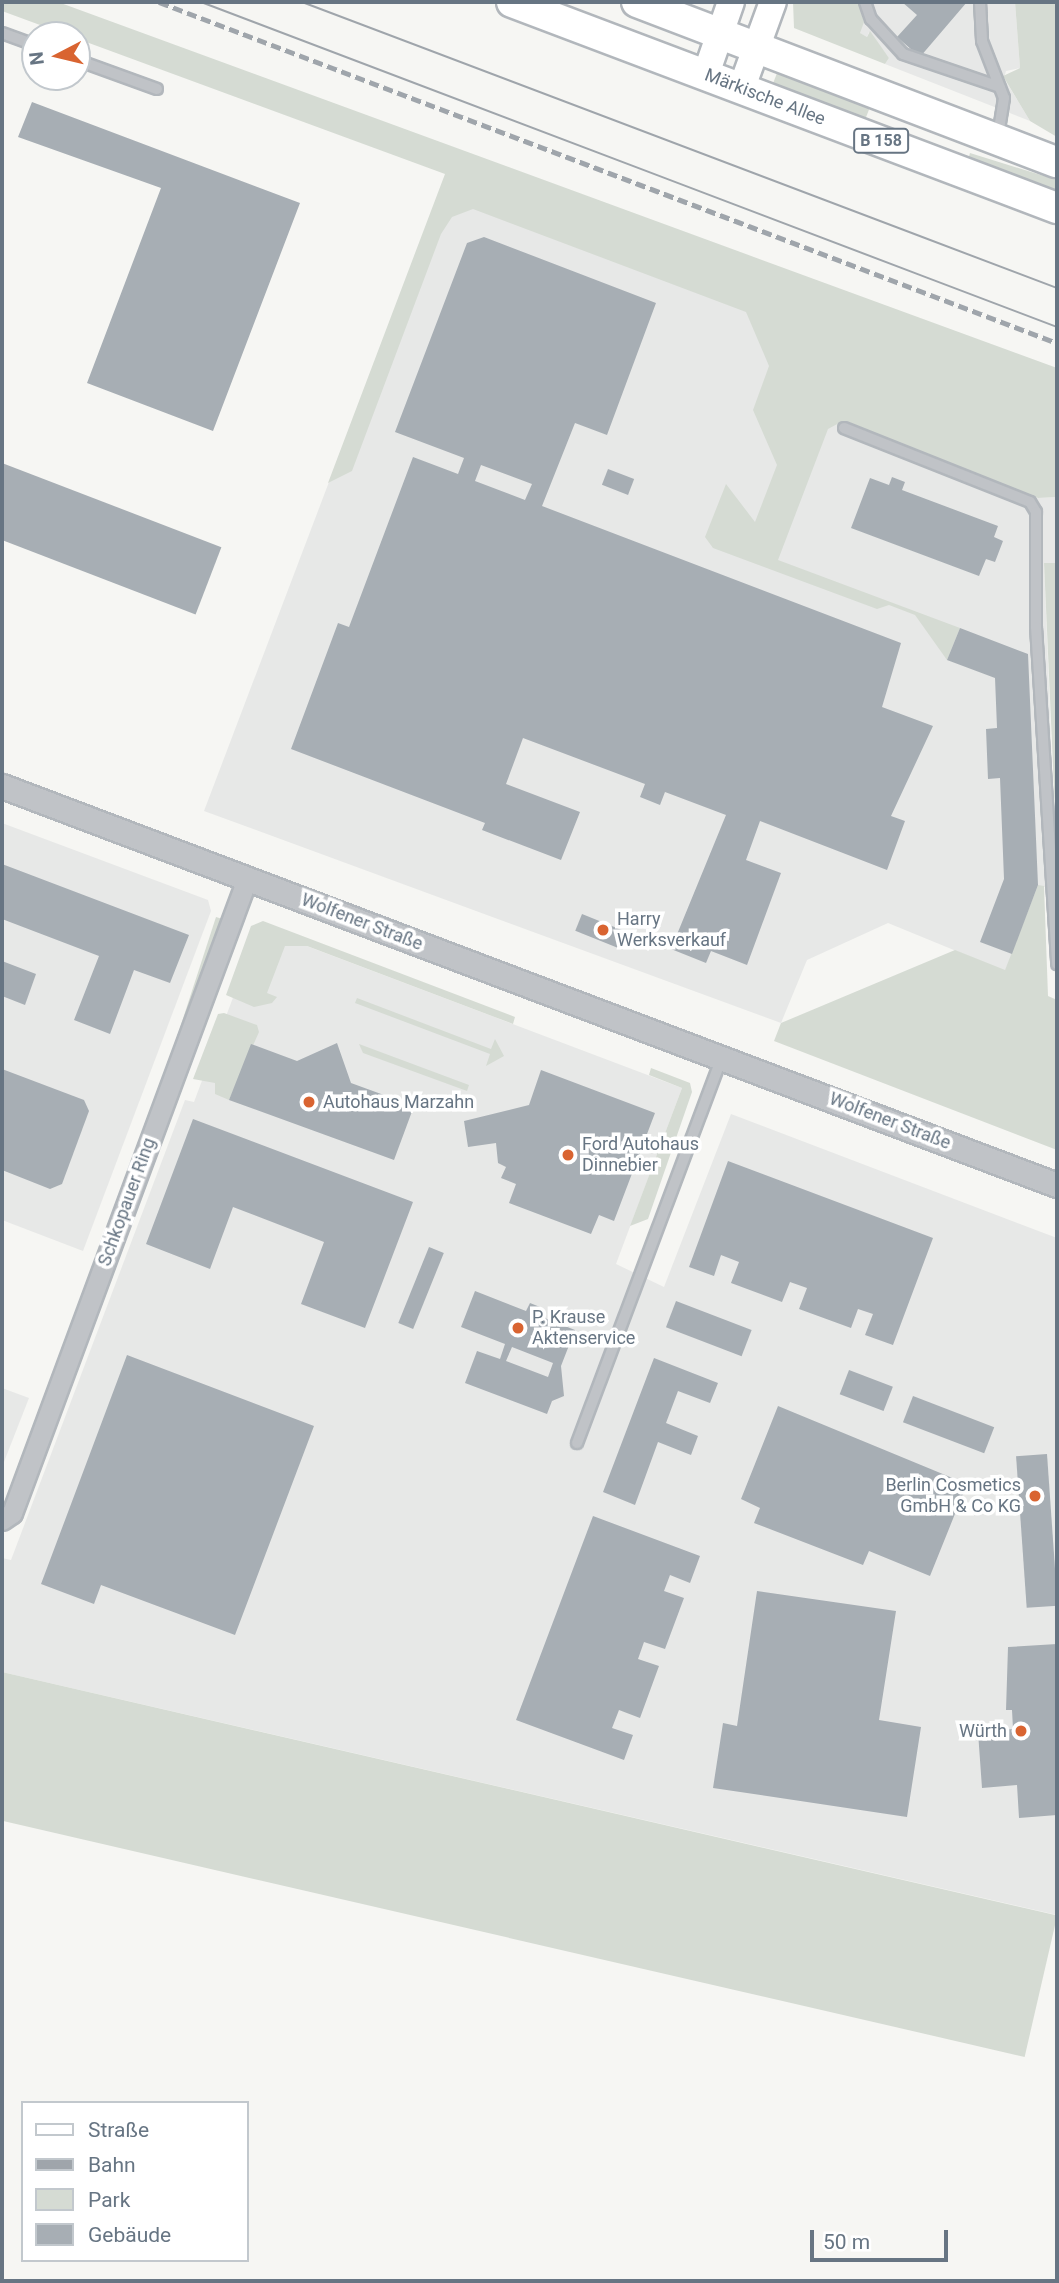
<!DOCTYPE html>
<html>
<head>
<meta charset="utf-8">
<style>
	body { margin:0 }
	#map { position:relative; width:1059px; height:2283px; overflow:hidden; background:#f6f6f3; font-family:Roboto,sans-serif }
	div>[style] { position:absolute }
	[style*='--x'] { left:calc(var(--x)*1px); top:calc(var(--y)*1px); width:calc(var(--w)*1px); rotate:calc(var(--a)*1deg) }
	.built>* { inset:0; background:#e7e8e7 }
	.green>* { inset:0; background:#d5dbd3; transform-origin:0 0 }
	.building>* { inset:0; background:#a7aeb4; transform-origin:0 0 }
	.roads { filter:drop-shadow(2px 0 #b2b7bc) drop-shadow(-2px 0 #b2b7bc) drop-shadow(0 2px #b2b7bc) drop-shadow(0 -2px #b2b7bc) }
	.service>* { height:10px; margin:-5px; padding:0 5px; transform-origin:5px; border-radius:5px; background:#c0c3c7 }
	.minor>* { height:19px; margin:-9.5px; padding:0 9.5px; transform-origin:9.5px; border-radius:9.5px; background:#c0c3c7 }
	.tertiary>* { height:23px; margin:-11.5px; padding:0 11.5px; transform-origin:11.5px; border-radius:11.5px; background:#c0c3c7 }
	.secondary>* { height:26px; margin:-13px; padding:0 13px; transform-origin:13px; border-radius:13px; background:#fff }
	.primary>* { height:30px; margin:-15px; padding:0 15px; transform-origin:15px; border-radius:15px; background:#fff }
	.tram>* { height:2px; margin:-1px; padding:0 1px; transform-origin:1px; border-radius:1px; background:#9fa5ab }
	.rail>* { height:5px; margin-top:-2.5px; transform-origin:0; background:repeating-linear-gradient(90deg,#9fa5ab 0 10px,transparent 0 15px) }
	.dots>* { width:19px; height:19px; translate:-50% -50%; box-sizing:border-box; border:4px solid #fff; border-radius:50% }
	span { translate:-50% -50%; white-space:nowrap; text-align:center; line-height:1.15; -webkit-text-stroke:7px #fff; paint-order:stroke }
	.shield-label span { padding:2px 5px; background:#fff; border:2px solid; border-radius:5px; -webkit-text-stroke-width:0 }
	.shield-label { font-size:16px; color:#677583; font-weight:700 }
	.street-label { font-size:18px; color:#677583 }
	.poi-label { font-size:18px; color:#677583 }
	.left { translate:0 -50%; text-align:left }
	.right { translate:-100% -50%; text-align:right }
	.frame { position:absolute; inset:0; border:4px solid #677583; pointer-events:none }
	.legend { position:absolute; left:21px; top:2101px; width:228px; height:161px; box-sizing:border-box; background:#fff; border:2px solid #c2c8cd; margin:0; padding:9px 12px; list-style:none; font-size:21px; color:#677583 }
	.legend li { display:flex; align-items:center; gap:14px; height:35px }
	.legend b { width:35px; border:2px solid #c2c8cd }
	.north { position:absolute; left:21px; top:21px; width:70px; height:70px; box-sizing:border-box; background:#fff; border:2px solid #c2c8cd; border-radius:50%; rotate:263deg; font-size:19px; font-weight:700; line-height:28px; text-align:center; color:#677583 }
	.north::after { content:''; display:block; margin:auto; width:24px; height:32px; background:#d96431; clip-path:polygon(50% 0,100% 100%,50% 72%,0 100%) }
	.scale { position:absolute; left:810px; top:2230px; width:138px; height:32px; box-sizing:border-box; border:4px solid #677583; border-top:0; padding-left:9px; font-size:21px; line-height:24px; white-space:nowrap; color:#677583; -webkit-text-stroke:5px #fff; paint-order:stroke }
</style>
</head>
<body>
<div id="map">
	<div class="built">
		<div style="clip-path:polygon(858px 2px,1015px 2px,1020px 68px,1006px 71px,1004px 78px,1030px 121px,885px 64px,889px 58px,869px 32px,867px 37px,859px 33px)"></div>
		<div style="clip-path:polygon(446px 174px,865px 327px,841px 422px,1038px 498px,1057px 497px,1057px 563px,1044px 564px,1057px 889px,1038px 886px,1005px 971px,888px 923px,807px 960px,781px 1023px,204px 811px)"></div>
		<div style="clip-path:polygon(2px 823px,208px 900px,211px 911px,83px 1251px,2px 1220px)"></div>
		<div style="clip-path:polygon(259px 928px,682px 1088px,616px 1264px,664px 1287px,731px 1114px,1057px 1238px,1057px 1915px,2px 1672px,2px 1558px,11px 1560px,185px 1100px,194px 1102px)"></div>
		<div style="clip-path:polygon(2px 1388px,29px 1398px,2px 1467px)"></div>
	</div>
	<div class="green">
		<div style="clip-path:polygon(2px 2px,58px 2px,1057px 368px,1057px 497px,1038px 498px,841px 422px,828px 429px,778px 560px,960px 628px,947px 660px,915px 615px,889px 605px,877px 609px,713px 548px,705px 537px,726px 484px,755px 522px,777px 465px,753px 410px,769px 366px,746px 312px,473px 209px,452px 217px,441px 234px,352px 471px,328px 483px,445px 174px,2px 11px)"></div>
		<div style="clip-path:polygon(793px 2px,858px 2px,864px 22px,860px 33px,867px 37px,870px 31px,889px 58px,885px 64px,794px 28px)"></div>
		<div style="clip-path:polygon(1015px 2px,1057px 2px,1057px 137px,1030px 121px,1003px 76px,1020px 68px)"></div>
		<div style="left:777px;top:73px;width:99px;height:13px;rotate:21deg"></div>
		<div style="clip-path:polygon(970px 153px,1057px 180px,1057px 195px,968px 160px)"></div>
		<div style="clip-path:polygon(1044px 563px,1057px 563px,1057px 856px)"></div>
		<div style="clip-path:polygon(1038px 885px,1044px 886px,1048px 996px,1057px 1000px,1057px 1150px,774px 1041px,781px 1023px,955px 950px,1005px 970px)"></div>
		<div style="left:216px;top:917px;width:6px;height:154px;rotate:18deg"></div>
		<div style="clip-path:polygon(263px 921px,515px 1017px,513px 1024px,307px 946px,285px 946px,267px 993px,277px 997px,272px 1003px,254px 1007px,226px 995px,251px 926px)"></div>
		<div style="clip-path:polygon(357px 998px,491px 1049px,495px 1039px,504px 1056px,486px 1066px,490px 1054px,355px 1003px)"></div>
		<div style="clip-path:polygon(224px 1013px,257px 1025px,259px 1032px,229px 1100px,215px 1094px,215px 1083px,193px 1079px,218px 1014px)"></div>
		<div style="clip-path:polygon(359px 1044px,469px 1085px,467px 1091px,363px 1053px)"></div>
		<div style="clip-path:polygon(651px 1068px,690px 1083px,692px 1092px,648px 1219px,630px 1226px,682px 1088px,649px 1075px)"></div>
		<div style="left:2px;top:1672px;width:1083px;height:145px;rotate:13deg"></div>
	</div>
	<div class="building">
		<div style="clip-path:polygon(902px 2px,967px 2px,920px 57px,897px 37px,917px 15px)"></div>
		<div style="clip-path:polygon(32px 102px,300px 203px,213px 431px,87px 383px,161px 188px,18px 137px)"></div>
		<div style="clip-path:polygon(evenodd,484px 237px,656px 303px,607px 435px,575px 423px,542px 506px,901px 643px,882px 707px,933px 726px,891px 816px,905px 821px,887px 870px,760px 821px,746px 860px,781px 873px,747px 965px,711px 951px,706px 963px,671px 949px,726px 815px,665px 792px,660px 805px,640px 797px,645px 784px,523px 738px,506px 784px,580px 812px,561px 860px,482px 830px,485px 823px,291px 749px,338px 623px,349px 627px,413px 457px,458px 474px,464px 458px,395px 432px,467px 243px,484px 237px,481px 465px,532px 484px,525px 500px,475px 481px,481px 465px)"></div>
		<div style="left:2px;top:463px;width:235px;height:72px;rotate:21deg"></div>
		<div style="left:608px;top:469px;width:28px;height:17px;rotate:21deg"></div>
		<div style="clip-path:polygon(892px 477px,905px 482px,902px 490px,998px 526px,994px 537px,1003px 541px,995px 562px,986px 559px,979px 576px,851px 528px,870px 478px,889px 485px)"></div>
		<div style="clip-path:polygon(960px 628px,1028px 654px,1038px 885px,1012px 954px,980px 942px,1004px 879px,1000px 778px,988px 779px,986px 729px,997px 728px,995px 678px,947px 660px)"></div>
		<div style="clip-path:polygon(2px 864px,189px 935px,170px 983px,134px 970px,110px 1034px,74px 1020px,99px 956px,2px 919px)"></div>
		<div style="left:582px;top:914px;width:51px;height:18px;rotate:22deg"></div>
		<div style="clip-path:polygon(2px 961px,36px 974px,25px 1005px,2px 996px)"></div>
		<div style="clip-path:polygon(337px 1043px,351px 1083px,414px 1106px,394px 1160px,229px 1100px,251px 1044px,297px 1061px)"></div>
		<div style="clip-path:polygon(2px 1069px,84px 1100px,89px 1111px,62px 1184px,50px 1189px,2px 1170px)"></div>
		<div style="clip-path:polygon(541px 1070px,655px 1113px,614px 1221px,599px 1215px,591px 1234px,509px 1203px,516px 1184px,501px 1178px,506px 1167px,498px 1163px,496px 1143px,468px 1147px,464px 1121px,529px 1105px)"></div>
		<div style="clip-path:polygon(193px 1119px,413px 1202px,365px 1328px,301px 1304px,324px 1242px,233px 1207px,210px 1269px,146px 1244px)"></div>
		<div style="clip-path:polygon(728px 1161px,933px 1238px,893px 1345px,865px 1335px,873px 1314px,858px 1309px,851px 1328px,799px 1309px,807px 1288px,790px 1282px,782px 1302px,731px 1283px,739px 1262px,721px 1255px,714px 1276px,689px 1267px)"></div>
		<div style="left:429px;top:1247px;width:16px;height:82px;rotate:22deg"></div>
		<div style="clip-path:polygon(evenodd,475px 1291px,526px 1311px,530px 1303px,540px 1307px,537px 1315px,575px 1330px,561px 1366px,564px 1396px,552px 1401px,547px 1414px,465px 1383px,477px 1351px,500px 1359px,505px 1344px,461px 1327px,475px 1291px,512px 1347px,553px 1363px,548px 1377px,506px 1361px,512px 1347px)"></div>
		<div style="left:676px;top:1301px;width:81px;height:28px;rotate:21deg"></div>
		<div style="clip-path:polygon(127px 1355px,314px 1426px,235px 1635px,101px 1585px,94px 1604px,41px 1584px)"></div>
		<div style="clip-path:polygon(654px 1358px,718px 1383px,710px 1403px,678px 1391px,666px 1423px,698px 1436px,691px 1455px,658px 1442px,635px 1505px,603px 1492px)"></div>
		<div style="left:849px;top:1370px;width:47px;height:26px;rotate:21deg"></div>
		<div style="left:913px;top:1396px;width:87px;height:28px;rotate:21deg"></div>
		<div style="clip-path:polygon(778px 1406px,967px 1484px,930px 1576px,869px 1551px,863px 1565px,754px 1523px,760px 1508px,741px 1499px)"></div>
		<div style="left:1047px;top:1454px;width:152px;height:31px;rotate:86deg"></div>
		<div style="clip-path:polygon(593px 1516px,700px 1556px,690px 1583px,670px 1575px,664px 1591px,684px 1598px,665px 1649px,644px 1642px,638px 1659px,659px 1666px,640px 1718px,619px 1710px,612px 1728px,633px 1735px,624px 1760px,516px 1720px)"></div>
		<div style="clip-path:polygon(757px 1591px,896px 1611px,879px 1720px,921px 1727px,907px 1817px,713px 1788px,723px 1723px,737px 1726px)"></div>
		<div style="clip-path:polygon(1057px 1644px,1057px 1815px,1019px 1818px,1017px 1785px,982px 1788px,978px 1732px,1013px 1729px,1012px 1710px,1006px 1710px,1008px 1647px)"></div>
	</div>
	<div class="roads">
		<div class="service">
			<div style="--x:865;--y:2;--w:18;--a:71"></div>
			<div style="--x:871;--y:19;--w:47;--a:47.6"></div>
			<div style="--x:903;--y:54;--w:102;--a:18.8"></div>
			<div style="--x:980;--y:2;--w:39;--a:87"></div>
			<div style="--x:982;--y:41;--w:61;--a:68.9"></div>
			<div style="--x:1004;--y:98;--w:38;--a:99"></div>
			<div style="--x:2;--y:33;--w:35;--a:20"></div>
			<div style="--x:77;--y:60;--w:85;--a:19.9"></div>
			<div style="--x:844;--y:428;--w:200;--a:21.7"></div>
			<div style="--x:1030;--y:502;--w:12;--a:59"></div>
			<div style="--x:1036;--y:512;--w:115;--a:90"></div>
			<div style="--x:1036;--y:627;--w:338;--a:86.4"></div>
			<div style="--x:577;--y:1443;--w:411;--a:-69.4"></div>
		</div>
		<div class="minor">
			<div style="--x:2;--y:1520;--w:12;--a:-35"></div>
			<div style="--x:12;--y:1513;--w:676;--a:-69.66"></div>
		</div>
		<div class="tertiary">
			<div style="--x:2;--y:786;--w:1128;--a:20.72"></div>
		</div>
		<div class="secondary">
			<div style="--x:706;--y:74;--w:76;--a:-70.9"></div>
			<div style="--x:742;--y:87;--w:90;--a:-70"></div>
		</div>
		<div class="primary">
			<div style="--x:512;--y:2;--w:583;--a:20.71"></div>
			<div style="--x:637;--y:2;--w:449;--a:20.9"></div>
		</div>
	</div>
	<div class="tram">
		<div style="--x:201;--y:2;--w:916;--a:20.79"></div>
		<div style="--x:302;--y:2;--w:807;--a:20.75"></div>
	</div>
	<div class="rail">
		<div style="--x:159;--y:2;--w:961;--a:20.79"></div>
	</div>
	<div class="dots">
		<div style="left:603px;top:930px;background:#d96431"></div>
		<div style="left:309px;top:1102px;background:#d96431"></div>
		<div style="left:568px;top:1155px;background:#d96431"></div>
		<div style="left:518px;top:1328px;background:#d96431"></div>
		<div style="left:1035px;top:1496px;background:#d96431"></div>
		<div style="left:1021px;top:1731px;background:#d96431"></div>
	</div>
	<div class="shield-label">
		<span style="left:881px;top:141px">B 158</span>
	</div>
	<div class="street-label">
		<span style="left:765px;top:97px;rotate:21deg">Märkische Allee</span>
		<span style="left:362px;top:922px;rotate:21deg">Wolfener Straße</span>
		<span style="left:890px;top:1121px;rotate:21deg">Wolfener Straße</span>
		<span style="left:127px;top:1202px;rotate:-70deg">Schkopauer Ring</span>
	</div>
	<div class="poi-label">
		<span class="left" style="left:617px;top:930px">Harry<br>Werksverkauf</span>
		<span class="left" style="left:323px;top:1102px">Autohaus Marzahn</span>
		<span class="left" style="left:582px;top:1155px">Ford Autohaus<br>Dinnebier</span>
		<span class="left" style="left:532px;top:1328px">P. Krause<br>Aktenservice</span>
		<span class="right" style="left:1021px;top:1496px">Berlin Cosmetics<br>GmbH &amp; Co KG</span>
		<span class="right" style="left:1007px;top:1731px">Würth</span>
	</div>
	<div class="frame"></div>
	<ul class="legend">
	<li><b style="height:9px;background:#fff"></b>Straße</li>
	<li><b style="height:9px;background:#9fa5ab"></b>Bahn</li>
	<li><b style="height:19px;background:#d5dbd3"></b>Park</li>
	<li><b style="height:19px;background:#a7aeb4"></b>Gebäude</li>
	</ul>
	<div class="north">N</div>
	<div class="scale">50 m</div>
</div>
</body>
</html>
